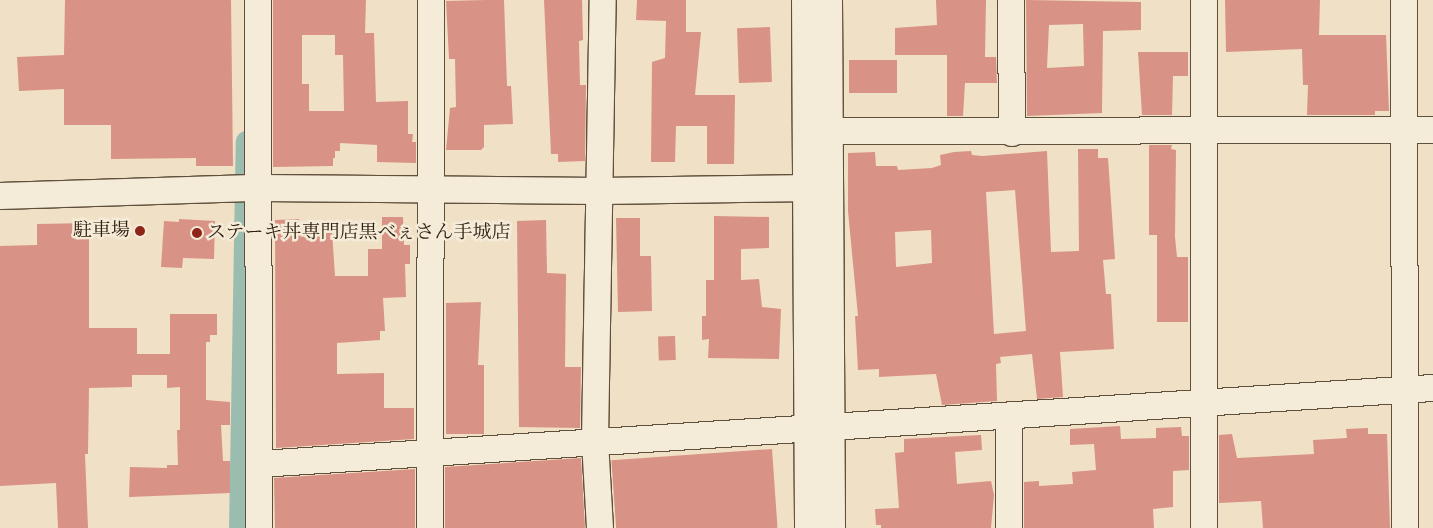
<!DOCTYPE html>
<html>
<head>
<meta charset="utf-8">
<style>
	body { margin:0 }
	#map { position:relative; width:1433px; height:528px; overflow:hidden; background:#f0e0c5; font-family:"IM FELL Double Pica","Noto Serif JP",serif }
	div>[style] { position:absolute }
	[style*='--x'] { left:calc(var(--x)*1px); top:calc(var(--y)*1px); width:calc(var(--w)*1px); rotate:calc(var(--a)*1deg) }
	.canal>* { height:21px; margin:-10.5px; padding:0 10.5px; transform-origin:10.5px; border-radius:10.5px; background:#9bbdb0 }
	.building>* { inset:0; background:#d99286; transform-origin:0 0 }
	.roads { filter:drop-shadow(1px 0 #5f503b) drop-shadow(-1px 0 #5f503b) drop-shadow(0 1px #5f503b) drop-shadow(0 -1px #5f503b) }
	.minor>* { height:26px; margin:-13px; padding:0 13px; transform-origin:13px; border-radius:13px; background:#f5ebd9 }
	.dots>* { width:14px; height:14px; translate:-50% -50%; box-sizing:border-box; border:2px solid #f5ebd9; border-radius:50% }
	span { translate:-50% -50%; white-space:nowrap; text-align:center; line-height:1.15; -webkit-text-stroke:5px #f5ebd9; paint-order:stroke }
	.poi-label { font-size:19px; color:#2f200d }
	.right { translate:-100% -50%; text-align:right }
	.left { translate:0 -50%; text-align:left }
</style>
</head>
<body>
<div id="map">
	<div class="canal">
		<div style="--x:239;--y:528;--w:387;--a:-89"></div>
	</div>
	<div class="building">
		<div style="clip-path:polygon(65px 0,231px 0,233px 166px,196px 166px,196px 158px,111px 159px,111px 125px,64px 125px,64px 89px,19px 91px,17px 57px,64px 55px)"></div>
		<div style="clip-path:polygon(evenodd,273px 0,366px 0,365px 33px,374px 33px,376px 102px,408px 101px,408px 134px,413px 134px,412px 142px,416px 142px,416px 163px,377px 162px,377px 145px,340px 143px,340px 151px,335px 151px,335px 158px,333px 158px,333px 166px,273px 167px,273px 0,302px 35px,335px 35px,335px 55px,343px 55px,344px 111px,309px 111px,309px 84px,302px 84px,302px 35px)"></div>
		<div style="clip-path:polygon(486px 0,504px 0,507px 86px,511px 86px,513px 124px,484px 125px,484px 147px,481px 150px,446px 150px,450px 108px,456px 107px,455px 59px,449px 59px,446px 1px)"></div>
		<div style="clip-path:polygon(544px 0,582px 0,583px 40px,579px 41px,580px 85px,586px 85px,585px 161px,558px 162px,558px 154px,551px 154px)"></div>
		<div style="clip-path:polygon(637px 0,686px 0,686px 32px,701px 32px,695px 95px,735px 95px,734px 164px,707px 164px,707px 126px,676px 126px,675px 162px,651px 162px,652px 62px,665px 58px,666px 21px,636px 20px)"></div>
		<div style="clip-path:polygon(936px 0,986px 0,985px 57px,996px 57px,997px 83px,965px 83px,963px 116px,947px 116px,947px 55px,895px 55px,895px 28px,937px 25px)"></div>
		<div style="clip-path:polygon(evenodd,1026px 0,1141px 2px,1141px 30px,1103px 31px,1102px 113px,1027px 116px,1026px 0,1083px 24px,1084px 66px,1047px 68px,1049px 25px,1083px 24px)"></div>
		<div style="clip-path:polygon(1225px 0,1320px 0,1319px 35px,1386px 35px,1389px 111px,1375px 111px,1375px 115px,1307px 115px,1308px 85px,1303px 85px,1302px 49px,1226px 52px)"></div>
		<div style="left:770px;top:27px;width:55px;height:33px;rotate:88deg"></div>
		<div style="clip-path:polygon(1138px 52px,1188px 52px,1188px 76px,1173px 76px,1172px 115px,1142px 115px)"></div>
		<div style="left:849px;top:60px;width:48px;height:33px"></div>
		<div style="clip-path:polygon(1149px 145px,1172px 145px,1171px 149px,1176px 150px,1175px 237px,1177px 257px,1188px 257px,1188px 322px,1157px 322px,1157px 235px,1149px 235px)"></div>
		<div style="clip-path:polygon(evenodd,1078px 149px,1098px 149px,1098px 158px,1108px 158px,1115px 259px,1103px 260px,1106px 294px,1111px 294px,1114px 349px,1060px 352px,1063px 397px,1037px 399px,1032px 354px,1000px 357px,1001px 363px,996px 364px,997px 401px,942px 405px,936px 374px,879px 377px,879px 369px,858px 370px,855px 316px,858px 316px,848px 211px,848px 153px,875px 152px,876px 166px,897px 166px,898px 170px,932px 168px,941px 165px,940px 155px,954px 152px,971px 151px,972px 155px,982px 156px,1047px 151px,1051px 252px,1079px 251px,1078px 149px,1015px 190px,1026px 331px,994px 334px,986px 192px,1015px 190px,1078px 149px,931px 230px,932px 263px,896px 267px,895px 232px,931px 230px)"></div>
		<div style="clip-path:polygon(714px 216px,769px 217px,769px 248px,741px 249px,741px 280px,759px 279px,762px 307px,781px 309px,779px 359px,708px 358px,709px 339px,702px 340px,702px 316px,706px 316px,706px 280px,714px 280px)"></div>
		<div style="clip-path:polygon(382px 217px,403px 217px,404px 245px,410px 245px,410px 264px,405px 264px,406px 297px,383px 298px,385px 331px,380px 331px,380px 340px,337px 343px,337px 374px,384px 373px,384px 408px,414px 408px,414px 439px,276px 448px,275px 220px,299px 219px,299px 231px,332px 231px,335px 276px,368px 276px,368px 249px,382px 249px)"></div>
		<div style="clip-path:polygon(616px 218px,640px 218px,640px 256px,651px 256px,652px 311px,618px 312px)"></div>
		<div style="clip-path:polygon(179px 219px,215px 221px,214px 259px,183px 258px,182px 268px,161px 267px,164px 221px,179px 222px)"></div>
		<div style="clip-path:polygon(546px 220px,547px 273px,566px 274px,565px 367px,581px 367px,580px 428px,519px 427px,517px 221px)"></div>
		<div style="clip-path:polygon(89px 223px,89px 328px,137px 328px,137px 354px,170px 354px,170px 314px,217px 314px,217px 335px,210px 335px,210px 342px,206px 342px,206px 400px,230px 402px,230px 425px,221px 425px,223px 461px,230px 461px,230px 493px,129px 497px,130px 467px,167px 468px,167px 465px,178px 465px,177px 430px,180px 430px,180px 387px,167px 388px,167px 375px,132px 375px,132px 387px,89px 388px,88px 454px,85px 454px,88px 528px,58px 528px,56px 483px,0 486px,0 246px,37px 245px,37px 224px)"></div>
		<div style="clip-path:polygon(481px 302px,478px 365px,484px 365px,484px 434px,446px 434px,446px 303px)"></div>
		<div style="left:675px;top:336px;width:24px;height:17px;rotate:88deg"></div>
		<div style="clip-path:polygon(1120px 426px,1121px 439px,1156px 438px,1156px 428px,1181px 427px,1182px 436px,1189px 436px,1189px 470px,1173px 471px,1173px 507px,1153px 509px,1154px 528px,1024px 528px,1024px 482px,1039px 481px,1039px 486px,1073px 484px,1072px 472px,1096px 470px,1094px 444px,1070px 445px,1070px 429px)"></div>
		<div style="clip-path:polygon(1368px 428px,1368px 434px,1387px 434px,1390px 528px,1263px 528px,1261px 501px,1219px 503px,1219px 435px,1232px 434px,1237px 458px,1314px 454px,1313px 440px,1347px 438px,1346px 429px)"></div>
		<div style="clip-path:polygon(981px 435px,982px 450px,955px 452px,957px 484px,991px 481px,994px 495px,991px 528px,881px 528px,881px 525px,876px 525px,875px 509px,899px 508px,895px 453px,904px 452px,904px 439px)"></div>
		<div style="left:772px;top:449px;width:79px;height:161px;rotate:86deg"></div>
		<div style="clip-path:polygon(581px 458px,585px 528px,445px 528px,445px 467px)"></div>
		<div style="clip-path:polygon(415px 469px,415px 528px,275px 528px,274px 478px)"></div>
	</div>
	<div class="roads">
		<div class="minor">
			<div style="--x:258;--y:0;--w:528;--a:89.89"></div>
			<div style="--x:805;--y:0;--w:528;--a:89.67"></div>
			<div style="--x:829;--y:0;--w:528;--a:89.67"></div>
			<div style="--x:1011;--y:0;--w:133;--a:89.6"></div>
			<div style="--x:1204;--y:0;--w:528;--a:90"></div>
			<div style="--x:1404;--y:0;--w:528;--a:89.89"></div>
			<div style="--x:829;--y:131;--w:604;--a:-0.09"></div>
			<div style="--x:0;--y:196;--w:260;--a:-1.8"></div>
			<div style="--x:260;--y:188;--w:340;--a:0.5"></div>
			<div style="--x:600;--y:191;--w:228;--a:-0.8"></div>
			<div style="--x:260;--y:464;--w:1175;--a:-3.71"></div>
			<div style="--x:430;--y:528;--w:528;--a:-89.89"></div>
			<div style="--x:600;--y:528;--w:88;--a:-93.3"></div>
			<div style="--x:595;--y:440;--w:440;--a:-89"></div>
			<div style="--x:1009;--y:528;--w:112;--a:-90"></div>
		</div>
	</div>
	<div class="dots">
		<div style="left:140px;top:231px;background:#8f2418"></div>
		<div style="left:197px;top:233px;background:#8f2418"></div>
	</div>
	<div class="poi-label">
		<span class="right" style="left:130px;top:231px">駐車場</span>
		<span class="left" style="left:207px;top:233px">ステーキ丼専門店黒べぇさん手城店</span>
	</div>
</div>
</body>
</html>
